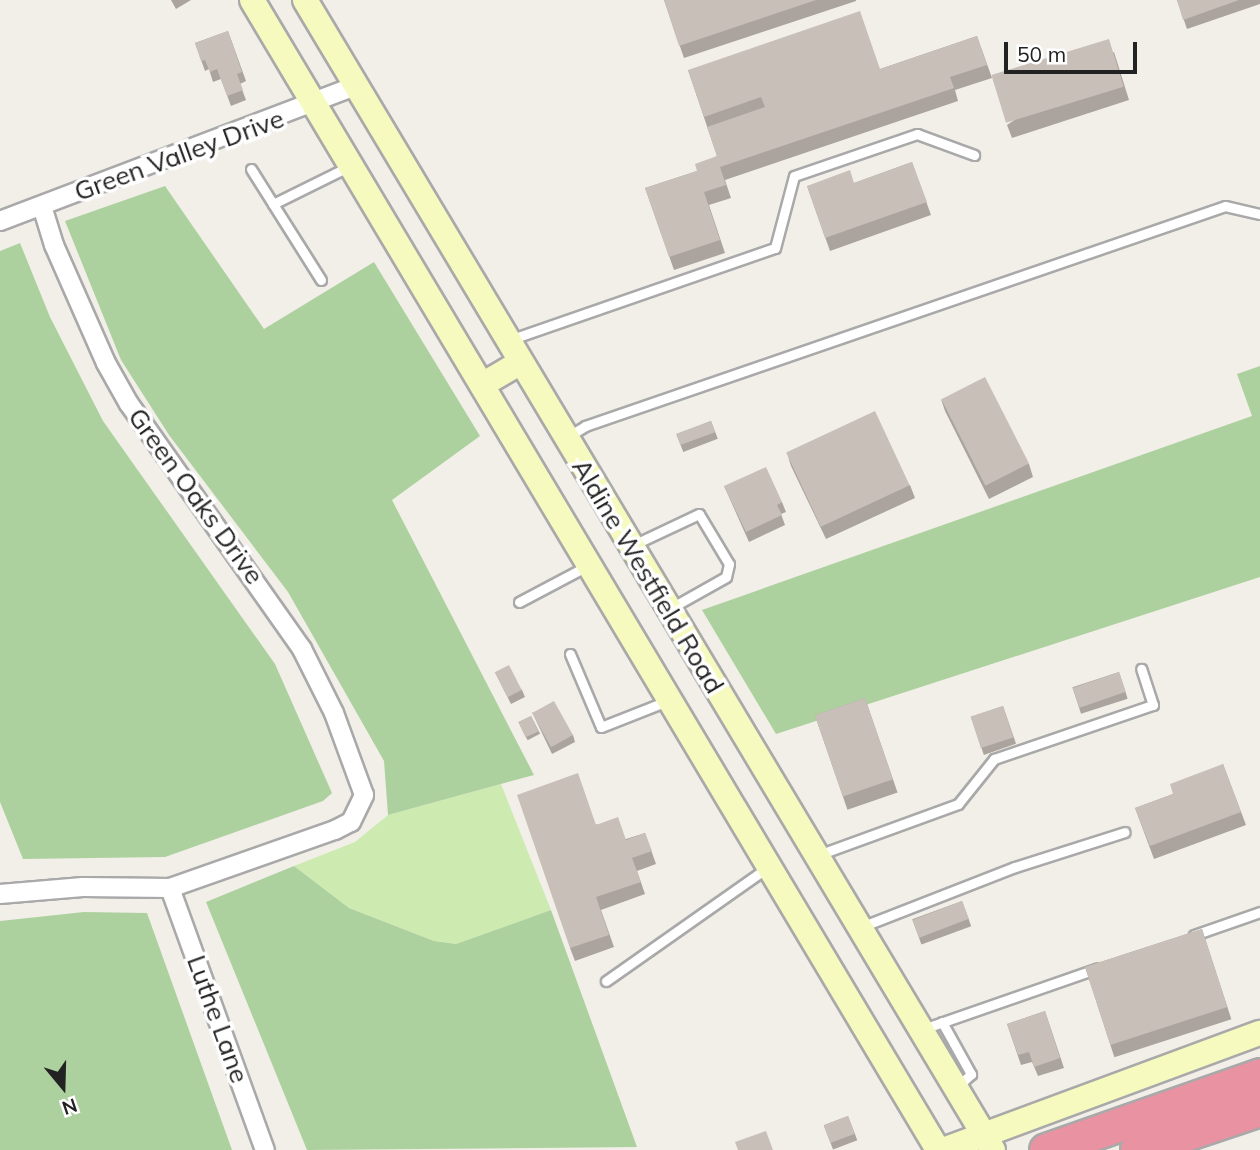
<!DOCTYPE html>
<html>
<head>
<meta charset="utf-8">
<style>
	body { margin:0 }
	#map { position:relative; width:1260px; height:1150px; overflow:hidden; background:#f2efe9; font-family:Mulish,sans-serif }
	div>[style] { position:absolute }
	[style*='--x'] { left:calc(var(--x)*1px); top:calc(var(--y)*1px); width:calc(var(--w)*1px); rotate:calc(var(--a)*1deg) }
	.grass>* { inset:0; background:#cdebb0 }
	.forest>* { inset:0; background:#add19e }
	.roads { filter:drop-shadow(2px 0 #a9a9a9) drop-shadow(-2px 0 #a9a9a9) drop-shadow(0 2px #a9a9a9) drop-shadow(0 -2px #a9a9a9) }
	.service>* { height:9px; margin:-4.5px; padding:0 4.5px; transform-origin:4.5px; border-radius:4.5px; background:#fff }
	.minor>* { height:18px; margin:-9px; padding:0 9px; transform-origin:9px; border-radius:9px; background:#fff }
	.secondary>* { height:24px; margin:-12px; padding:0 12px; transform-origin:12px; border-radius:12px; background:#f7fabf }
	.motorway>* { height:33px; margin:-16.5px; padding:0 16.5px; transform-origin:16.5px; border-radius:16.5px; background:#e892a2 }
	.wall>* { inset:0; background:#aba49e; transform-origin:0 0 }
	.building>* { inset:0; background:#c7bfb8; transform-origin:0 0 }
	span { translate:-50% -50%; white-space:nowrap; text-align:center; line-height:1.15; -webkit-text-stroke:7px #fff; paint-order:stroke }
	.street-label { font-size:26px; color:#222 }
	.north { position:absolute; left:28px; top:1052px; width:70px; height:70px; -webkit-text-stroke:5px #fff; paint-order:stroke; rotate:161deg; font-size:19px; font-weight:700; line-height:28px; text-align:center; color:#222 }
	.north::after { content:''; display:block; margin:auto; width:24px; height:32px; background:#222; clip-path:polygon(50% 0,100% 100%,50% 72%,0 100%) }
	.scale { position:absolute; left:1004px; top:42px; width:133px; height:32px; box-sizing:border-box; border:4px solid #222; border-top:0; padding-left:9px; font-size:21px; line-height:24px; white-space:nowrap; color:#222; -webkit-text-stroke:5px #fff; paint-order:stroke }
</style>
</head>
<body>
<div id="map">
	<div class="grass">
		<div style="clip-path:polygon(501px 784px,551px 910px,456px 944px,434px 941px,349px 908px,294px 866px,355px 842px,388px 815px)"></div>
	</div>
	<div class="forest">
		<div style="clip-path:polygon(165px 186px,264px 329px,374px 262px,480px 436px,392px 500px,534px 775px,388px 815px,384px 761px,288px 592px,169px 435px,121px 360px,65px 221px)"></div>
		<div style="clip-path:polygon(20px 243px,50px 317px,103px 421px,275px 664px,332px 793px,323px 801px,165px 857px,23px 859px,0 802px,0 251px)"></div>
		<div style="clip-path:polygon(1260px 366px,1260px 577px,776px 734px,702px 610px,1252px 416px,1237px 374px)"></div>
		<div style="clip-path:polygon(294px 866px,349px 908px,434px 941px,456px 944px,551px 910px,637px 1147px,307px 1150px,206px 902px)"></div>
		<div style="clip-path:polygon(84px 912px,147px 913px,232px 1150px,0 1150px,0 921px)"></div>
	</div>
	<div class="roads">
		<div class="service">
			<div style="--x:251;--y:169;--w:41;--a:57.8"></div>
			<div style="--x:321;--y:280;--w:90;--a:-122.3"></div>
			<div style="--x:273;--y:204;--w:84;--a:-26.3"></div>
			<div style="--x:509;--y:340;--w:281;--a:-19.1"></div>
			<div style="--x:775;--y:248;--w:74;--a:-75.2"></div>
			<div style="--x:794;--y:176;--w:130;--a:-18.9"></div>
			<div style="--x:917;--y:134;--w:61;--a:20.2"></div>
			<div style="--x:567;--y:437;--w:21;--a:-31"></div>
			<div style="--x:585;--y:426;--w:677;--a:-18.97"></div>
			<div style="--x:1225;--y:206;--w:36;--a:13"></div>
			<div style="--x:633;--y:545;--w:73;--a:-25.2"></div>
			<div style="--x:699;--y:514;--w:58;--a:59"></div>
			<div style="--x:729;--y:564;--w:13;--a:103"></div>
			<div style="--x:726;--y:577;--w:65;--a:150.7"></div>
			<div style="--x:519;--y:602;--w:77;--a:-27.9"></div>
			<div style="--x:570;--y:654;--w:79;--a:67"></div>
			<div style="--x:601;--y:727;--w:71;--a:-21.5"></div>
			<div style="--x:818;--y:855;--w:149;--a:-20"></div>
			<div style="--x:958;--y:804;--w:58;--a:-51.3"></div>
			<div style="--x:994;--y:759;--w:168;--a:-18.8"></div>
			<div style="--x:1153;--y:705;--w:38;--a:-108"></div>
			<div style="--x:861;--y:927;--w:165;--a:-21.3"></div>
			<div style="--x:1015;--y:867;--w:115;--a:-17.7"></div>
			<div style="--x:1194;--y:935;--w:70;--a:-19.2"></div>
			<div style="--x:606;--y:981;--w:197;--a:-35.1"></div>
			<div style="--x:942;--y:1022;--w:60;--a:60.9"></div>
			<div style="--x:971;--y:1074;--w:18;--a:137"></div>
			<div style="--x:923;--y:1029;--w:185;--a:-19.2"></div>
		</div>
		<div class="minor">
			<div style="--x:0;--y:221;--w:381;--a:-20.8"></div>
			<div style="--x:170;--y:888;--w:279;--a:70.1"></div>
			<div style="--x:0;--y:894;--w:83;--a:-4.8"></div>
			<div style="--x:83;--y:887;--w:87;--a:0.7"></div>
			<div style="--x:170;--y:888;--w:175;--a:-19.4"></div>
			<div style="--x:335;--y:830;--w:18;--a:-27"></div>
			<div style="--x:351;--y:822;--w:30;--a:-64"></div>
			<div style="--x:364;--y:795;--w:87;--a:-110.1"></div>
			<div style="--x:334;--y:713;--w:72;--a:-116.6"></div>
			<div style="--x:302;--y:649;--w:300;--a:-125.2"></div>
			<div style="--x:129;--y:404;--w:47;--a:-119.3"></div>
			<div style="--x:106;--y:363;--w:129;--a:-113.8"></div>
			<div style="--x:54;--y:245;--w:41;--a:-107.1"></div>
		</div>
		<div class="secondary">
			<div style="--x:252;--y:0;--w:1339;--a:59.18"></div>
			<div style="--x:305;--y:0;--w:1340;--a:59.11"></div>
			<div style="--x:482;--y:385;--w:45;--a:-30.5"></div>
			<div style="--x:943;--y:1150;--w:338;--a:-20.3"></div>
		</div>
		<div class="motorway">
			<div style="--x:1046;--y:1150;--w:227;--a:-19.3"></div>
			<div style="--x:1137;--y:1150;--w:130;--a:-18.4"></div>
		</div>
	</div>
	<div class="wall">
		<div style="clip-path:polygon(171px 0,191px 0,176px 9px)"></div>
		<div style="clip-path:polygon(664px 0,856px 0,856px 1px,684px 58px)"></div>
		<div style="clip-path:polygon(1177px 0,1260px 0,1260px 4px,1187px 29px)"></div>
		<div style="clip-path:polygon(228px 31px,246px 81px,240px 84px,246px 100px,231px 106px,221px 79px,213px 82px,209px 69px,205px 71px,195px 43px)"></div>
		<div style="clip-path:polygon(977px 36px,992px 78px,955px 90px,958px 101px,725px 180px,731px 198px,709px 205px,725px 253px,674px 270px,645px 188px,697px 171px,717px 156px,688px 70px,880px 69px)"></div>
		<div style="clip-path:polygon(1114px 52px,1129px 100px,1012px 138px,1007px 125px)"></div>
		<div style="clip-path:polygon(912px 162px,931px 215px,830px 251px,807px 186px,854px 183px)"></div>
		<div style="clip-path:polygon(941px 399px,1029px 464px,1033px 477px,989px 499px,945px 411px)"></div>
		<div style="left:711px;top:421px;width:19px;height:37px;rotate:69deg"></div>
		<div style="clip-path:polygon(787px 453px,910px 485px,915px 498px,826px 539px,791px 466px)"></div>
		<div style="clip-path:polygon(724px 486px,782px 502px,786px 512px,781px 514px,785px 525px,749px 542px)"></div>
		<div style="clip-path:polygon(495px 672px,522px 690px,525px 697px,511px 704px)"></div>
		<div style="left:1119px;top:672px;width:28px;height:49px;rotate:72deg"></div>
		<div style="left:865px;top:698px;width:100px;height:53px;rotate:71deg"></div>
		<div style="left:1003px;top:706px;width:40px;height:34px;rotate:71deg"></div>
		<div style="clip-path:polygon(532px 712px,573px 735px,575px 742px,552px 754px)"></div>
		<div style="left:531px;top:716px;width:20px;height:14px;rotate:63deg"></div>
		<div style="clip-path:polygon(1223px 764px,1246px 825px,1154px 859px,1135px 808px,1173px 794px)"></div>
		<div style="clip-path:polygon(596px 824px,626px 839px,645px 833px,656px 864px,637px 871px,645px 894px,601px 910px,614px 947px,575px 961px,570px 948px)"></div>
		<div style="left:962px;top:901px;width:27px;height:53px;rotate:70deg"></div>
		<div style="left:1202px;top:929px;width:95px;height:123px;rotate:72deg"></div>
		<div style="clip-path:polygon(1045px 1011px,1064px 1068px,1038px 1076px,1032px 1062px,1021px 1065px,1007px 1024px)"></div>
		<div style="left:848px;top:1116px;width:26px;height:26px;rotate:69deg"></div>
	</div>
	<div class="building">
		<div style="clip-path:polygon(664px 0,816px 0,679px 46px)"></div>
		<div style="clip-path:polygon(1177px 0,1239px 0,1183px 20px)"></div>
		<div style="clip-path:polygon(860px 11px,880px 69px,977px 36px,987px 65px,950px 77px,954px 88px,720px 167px,726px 185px,704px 192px,720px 240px,669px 257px,645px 188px,697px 171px,695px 164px,717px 156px,707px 127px,765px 107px,761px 97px,704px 117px,688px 70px)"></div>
		<div style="clip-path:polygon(228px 31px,242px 72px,237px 74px,243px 90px,227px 96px,217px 69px,210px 72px,205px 60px,201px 61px,195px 43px)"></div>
		<div style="left:1109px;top:39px;width:50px;height:123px;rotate:73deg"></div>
		<div style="clip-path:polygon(912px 162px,927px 202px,825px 238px,807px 186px,850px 170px,854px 183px)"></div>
		<div style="left:985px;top:377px;width:97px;height:49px;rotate:63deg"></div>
		<div style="left:875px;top:411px;width:82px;height:98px;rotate:65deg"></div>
		<div style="left:711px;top:421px;width:12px;height:37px;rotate:70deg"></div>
		<div style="clip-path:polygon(766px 467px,782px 502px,777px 505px,782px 515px,746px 532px,724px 486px)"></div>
		<div style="left:509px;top:665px;width:28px;height:16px;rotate:63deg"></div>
		<div style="left:1119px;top:672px;width:21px;height:49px;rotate:71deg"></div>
		<div style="left:865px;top:698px;width:86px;height:53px;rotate:71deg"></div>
		<div style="left:554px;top:701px;width:39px;height:25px;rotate:61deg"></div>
		<div style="left:1003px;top:706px;width:33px;height:34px;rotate:72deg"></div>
		<div style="left:531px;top:716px;width:17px;height:14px;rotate:65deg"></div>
		<div style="clip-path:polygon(1223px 764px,1241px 812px,1150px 846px,1135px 808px,1173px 794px,1170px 784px)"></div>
		<div style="clip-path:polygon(578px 773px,596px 825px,618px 817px,626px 840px,645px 833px,652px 851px,632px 858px,641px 882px,596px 897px,609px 935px,570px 948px,517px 795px)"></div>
		<div style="left:962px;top:901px;width:19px;height:53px;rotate:69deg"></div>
		<div style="left:1202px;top:929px;width:82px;height:123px;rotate:72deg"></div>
		<div style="clip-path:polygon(1045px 1011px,1060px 1058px,1034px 1067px,1029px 1052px,1018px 1055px,1007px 1024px)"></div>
		<div style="left:848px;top:1116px;width:19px;height:26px;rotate:69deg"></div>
		<div style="clip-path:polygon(766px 1131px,773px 1150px,738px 1150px,735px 1142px)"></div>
	</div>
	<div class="street-label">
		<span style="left:179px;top:155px;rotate:-20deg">Green Valley Drive</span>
		<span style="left:196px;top:496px;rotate:54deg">Green Oaks Drive</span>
		<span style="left:648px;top:576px;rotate:59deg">Aldine Westfield Road</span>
		<span style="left:218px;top:1019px;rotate:70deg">Luthe Lane</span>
	</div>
	<div class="north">N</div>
	<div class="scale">50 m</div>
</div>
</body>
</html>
